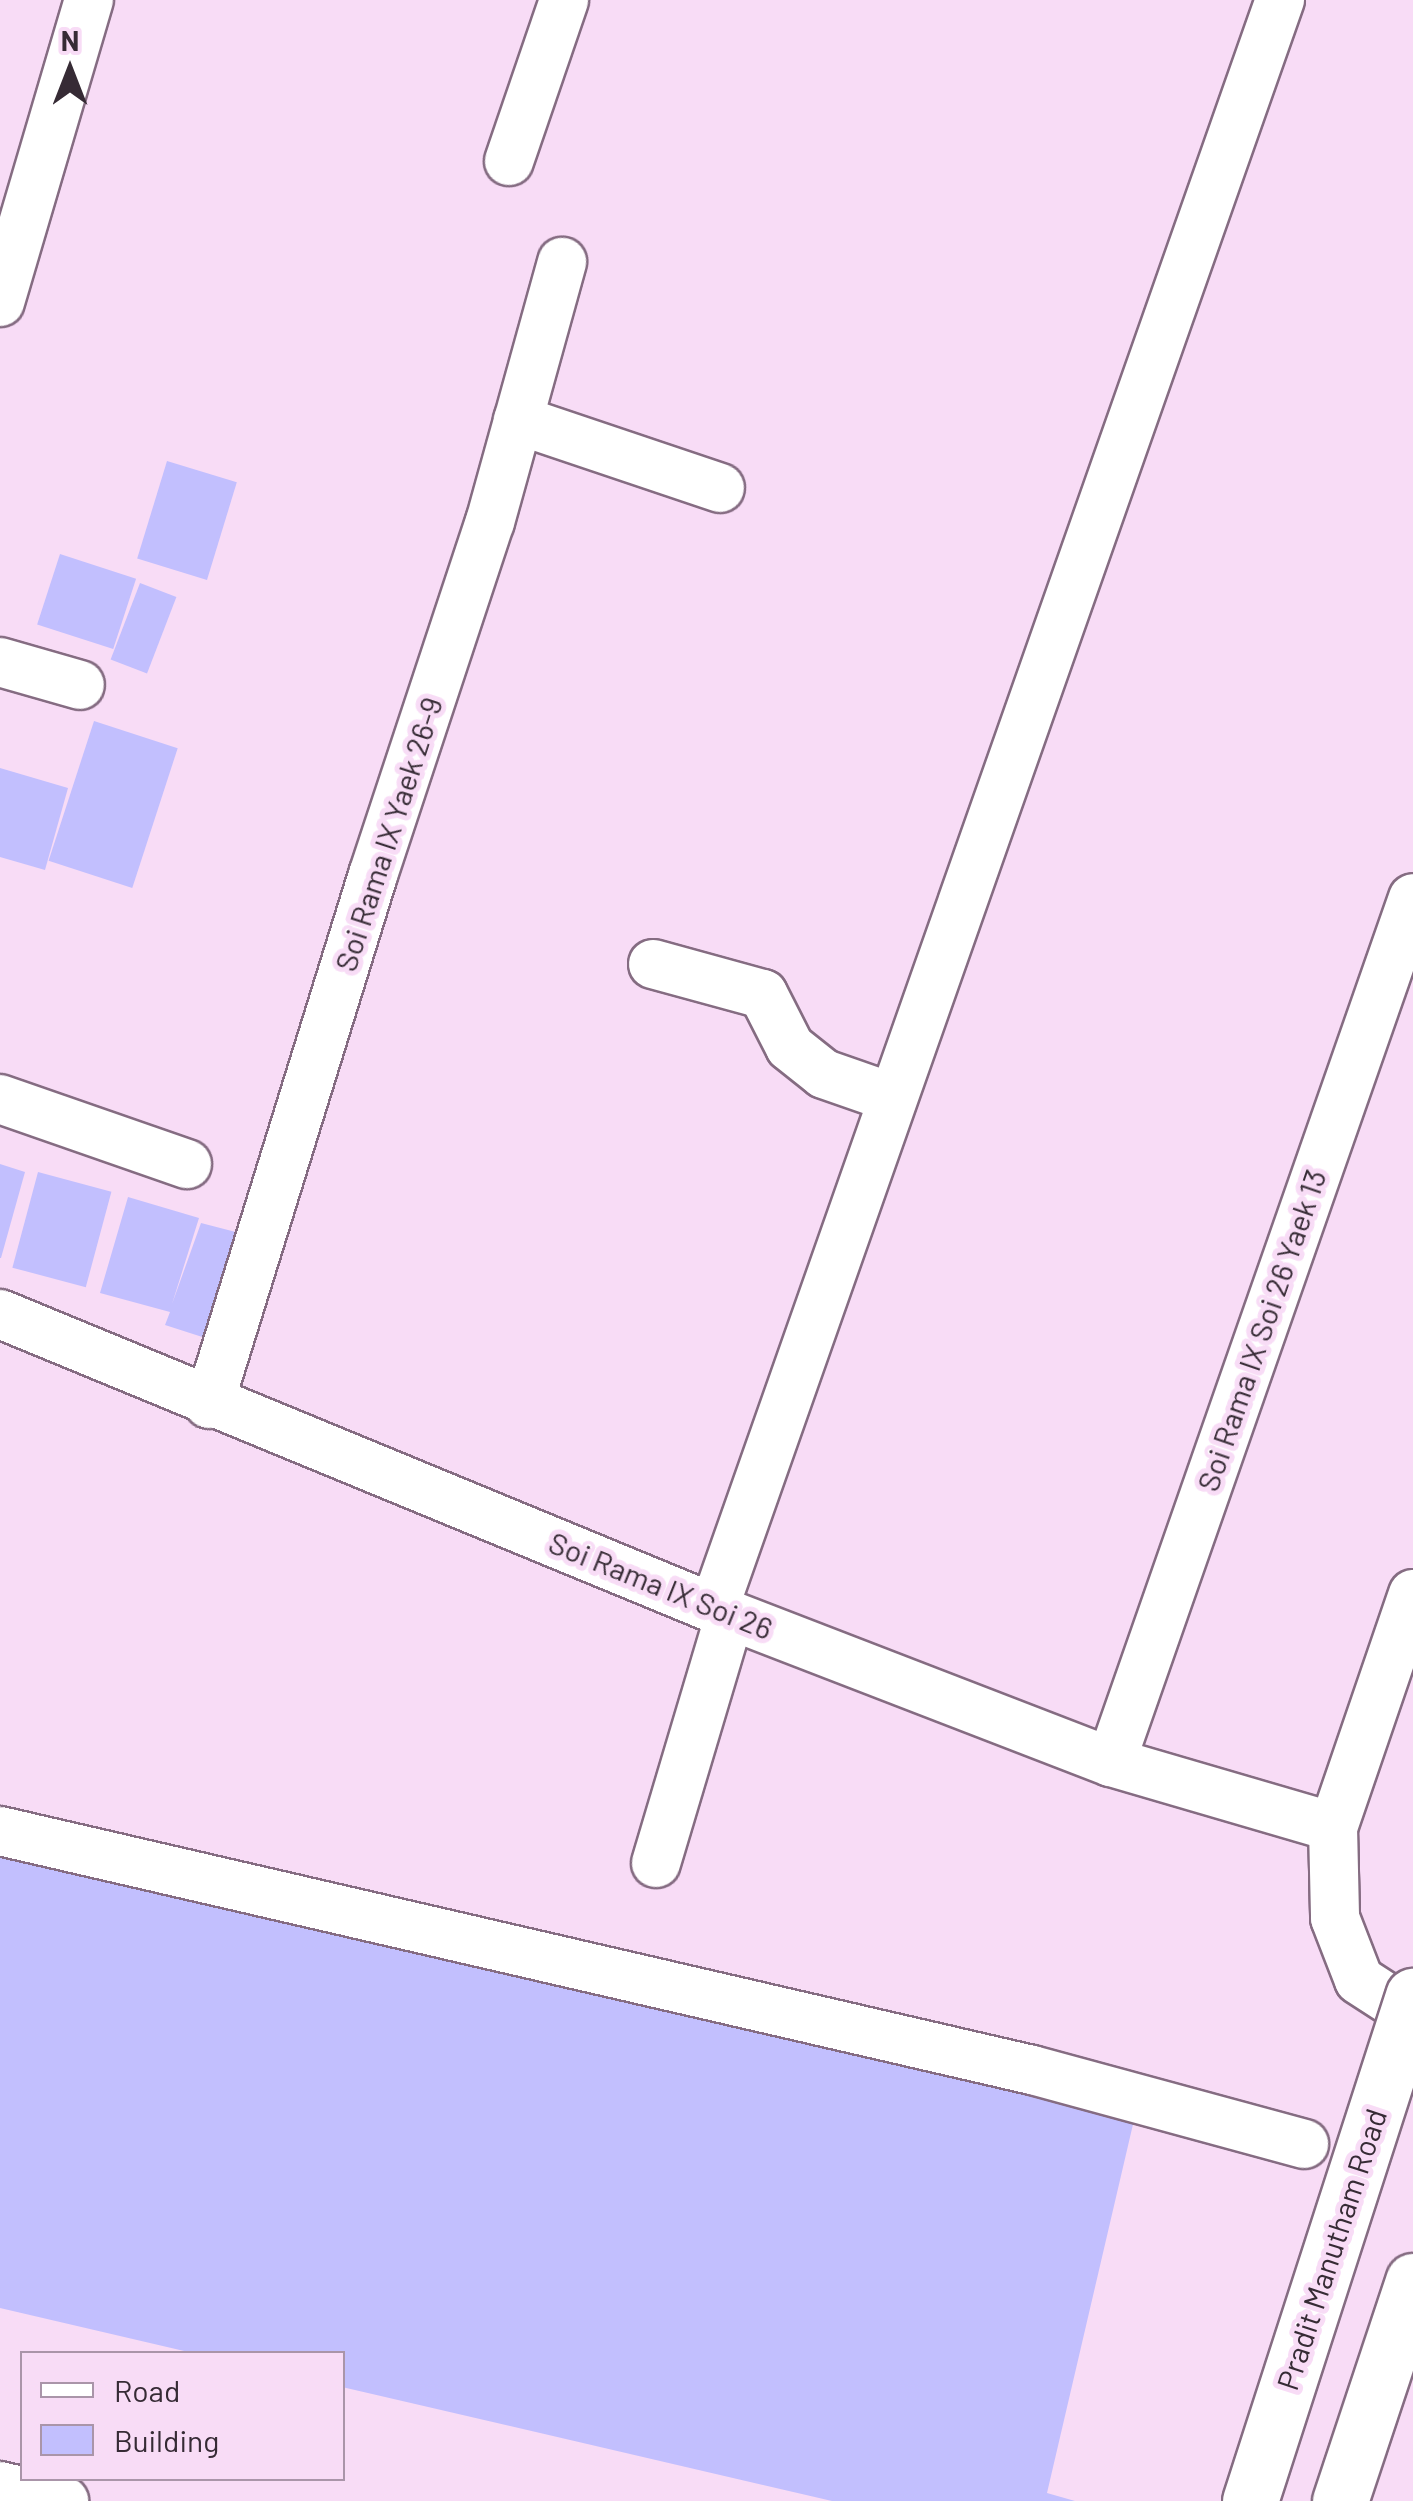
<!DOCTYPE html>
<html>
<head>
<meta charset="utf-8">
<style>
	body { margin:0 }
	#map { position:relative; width:1413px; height:2501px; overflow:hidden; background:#f8dcf6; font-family:Barlow,sans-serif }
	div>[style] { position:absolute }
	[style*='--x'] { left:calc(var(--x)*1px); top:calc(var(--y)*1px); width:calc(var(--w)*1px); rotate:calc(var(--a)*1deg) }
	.building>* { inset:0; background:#c2bffe; transform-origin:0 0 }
	.roads { filter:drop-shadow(2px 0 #856c82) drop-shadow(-2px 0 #856c82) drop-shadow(0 2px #856c82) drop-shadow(0 -2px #856c82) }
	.minor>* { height:48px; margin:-24px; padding:0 24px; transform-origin:24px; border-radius:24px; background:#fff }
	.major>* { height:55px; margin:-27.5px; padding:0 27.5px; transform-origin:27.5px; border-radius:27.5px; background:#fff }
	.bridges { filter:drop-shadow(2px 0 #856c82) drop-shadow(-2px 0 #856c82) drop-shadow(0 2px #856c82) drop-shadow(0 -2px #856c82) }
	.major-bridge>* { height:55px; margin:-27.5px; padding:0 27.5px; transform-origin:27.5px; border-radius:27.5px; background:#fff }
	span { translate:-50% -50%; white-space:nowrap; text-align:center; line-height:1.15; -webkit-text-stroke:10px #f8dcf6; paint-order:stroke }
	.street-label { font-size:30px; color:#362b35 }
	.legend { position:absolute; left:20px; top:2351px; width:325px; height:130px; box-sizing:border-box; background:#f8dcf6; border:2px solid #aa95a9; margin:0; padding:12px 18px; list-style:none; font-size:30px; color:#362b35 }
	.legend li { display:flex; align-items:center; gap:20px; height:50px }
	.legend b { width:50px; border:2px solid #aa95a9 }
	.north { position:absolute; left:20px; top:20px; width:100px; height:100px; -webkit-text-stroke:8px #f8dcf6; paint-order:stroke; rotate:0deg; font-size:28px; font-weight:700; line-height:40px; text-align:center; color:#362b35 }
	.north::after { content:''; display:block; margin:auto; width:35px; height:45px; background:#362b35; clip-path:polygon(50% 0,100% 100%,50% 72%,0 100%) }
</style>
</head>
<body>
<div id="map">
	<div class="building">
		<div style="left:167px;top:461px;width:73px;height:102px;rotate:17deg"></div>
		<div style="left:60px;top:554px;width:80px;height:74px;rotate:18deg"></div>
		<div style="left:140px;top:583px;width:39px;height:82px;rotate:21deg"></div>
		<div style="left:94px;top:721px;width:88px;height:147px;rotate:18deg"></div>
		<div style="clip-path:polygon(0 768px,68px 788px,45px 870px,0 857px)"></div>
		<div style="clip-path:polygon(0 1164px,25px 1172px,1px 1258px,0 1258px)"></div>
		<div style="left:38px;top:1172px;width:76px;height:99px;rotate:15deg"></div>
		<div style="clip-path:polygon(128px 1197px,199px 1218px,172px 1304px,201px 1223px,255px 1237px,221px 1343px,165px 1325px,170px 1312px,100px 1293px)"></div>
		<div style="clip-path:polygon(0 1857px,1134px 2120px,1047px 2493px,1075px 2501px,832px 2501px,342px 2387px,342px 2354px,197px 2354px,0 2308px)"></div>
	</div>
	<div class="roads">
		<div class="minor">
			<div style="--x:509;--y:161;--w:170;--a:-71.1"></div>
			<div style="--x:0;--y:302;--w:315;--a:-73.6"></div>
			<div style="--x:518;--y:420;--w:213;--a:18.6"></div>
			<div style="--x:0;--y:662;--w:83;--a:16"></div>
			<div style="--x:653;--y:964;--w:114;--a:15.3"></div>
			<div style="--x:763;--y:994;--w:59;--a:63"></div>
			<div style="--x:790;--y:1047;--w:43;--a:38.5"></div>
			<div style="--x:824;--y:1074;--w:70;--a:19.2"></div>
			<div style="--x:0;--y:1099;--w:198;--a:19.2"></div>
			<div style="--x:0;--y:1314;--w:790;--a:22.41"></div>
			<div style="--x:730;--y:1615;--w:408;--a:21.1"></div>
			<div style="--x:1111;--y:1762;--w:231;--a:16.3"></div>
			<div style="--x:209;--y:1404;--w:554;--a:-72.78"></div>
			<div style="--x:373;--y:875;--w:372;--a:-71.7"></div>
			<div style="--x:490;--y:522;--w:270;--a:-74.5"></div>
			<div style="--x:1413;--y:1594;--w:246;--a:108.9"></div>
			<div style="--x:1333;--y:1827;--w:91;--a:88.7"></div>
			<div style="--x:1335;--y:1918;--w:66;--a:68.8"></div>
			<div style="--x:1359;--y:1980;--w:64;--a:32.9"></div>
			<div style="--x:715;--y:1605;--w:1702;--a:-70.61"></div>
			<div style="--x:1111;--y:1762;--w:915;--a:-70.73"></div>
			<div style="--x:0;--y:1831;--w:1059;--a:13.04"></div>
			<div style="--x:1032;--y:2070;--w:282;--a:15.2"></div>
			<div style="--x:656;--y:1863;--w:259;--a:-73.4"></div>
			<div style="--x:0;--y:2486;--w:66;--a:13.2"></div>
		</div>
		<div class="major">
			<div style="--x:1340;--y:2501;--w:232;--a:-71.6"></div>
		</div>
	</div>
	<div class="bridges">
		<div class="major-bridge">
			<div style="--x:1250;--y:2501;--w:531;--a:-72.11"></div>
		</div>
	</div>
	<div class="street-label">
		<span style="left:388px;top:834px;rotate:-72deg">Soi Rama IX Yaek 26-9</span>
		<span style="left:1261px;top:1330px;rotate:-71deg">Soi Rama IX Soi 26 Yaek 13</span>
		<span style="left:661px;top:1585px;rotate:22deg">Soi Rama IX Soi 26</span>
		<span style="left:1331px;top:2249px;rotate:-72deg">Pradit Manutham Road</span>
	</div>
	<ul class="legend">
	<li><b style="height:12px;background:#fff"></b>Road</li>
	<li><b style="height:28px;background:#c2bffe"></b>Building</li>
	</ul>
	<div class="north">N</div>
</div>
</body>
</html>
